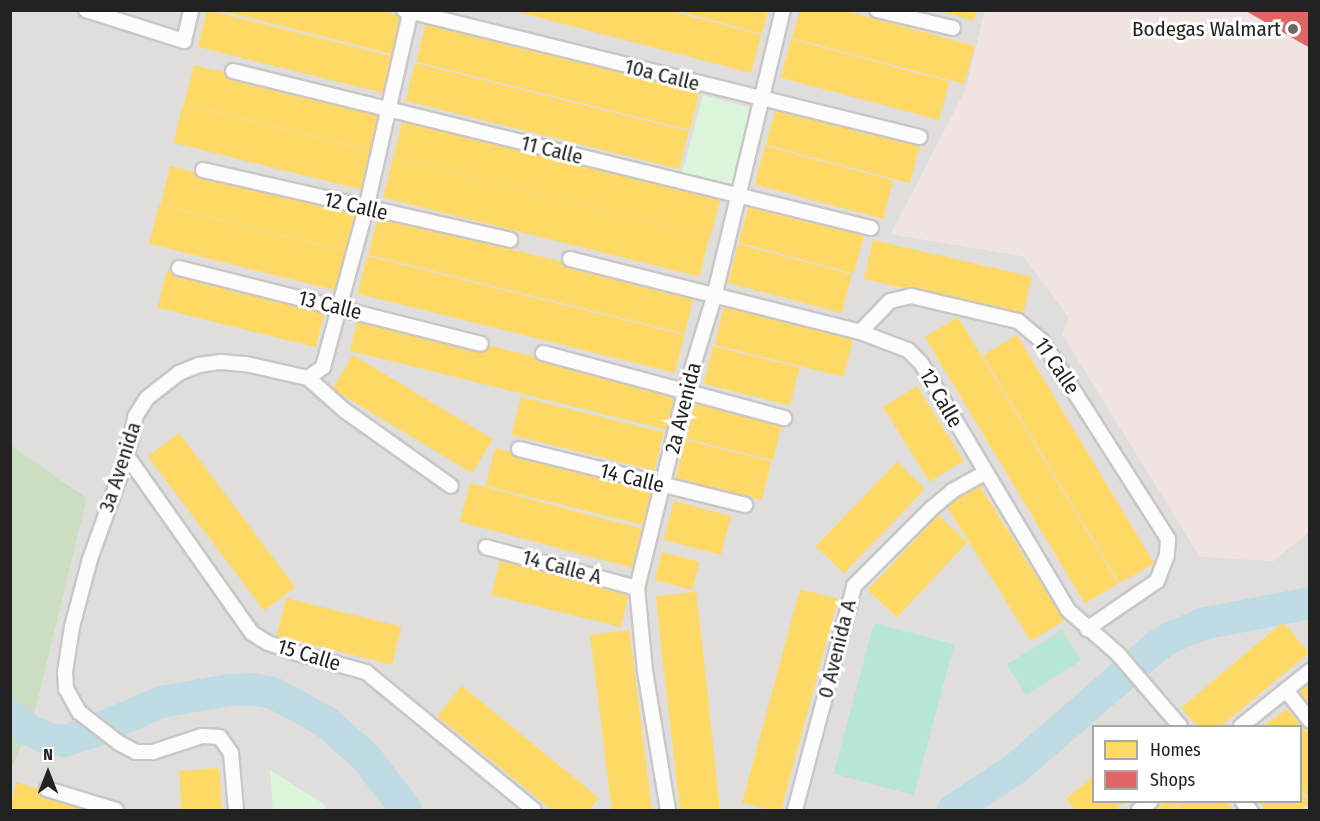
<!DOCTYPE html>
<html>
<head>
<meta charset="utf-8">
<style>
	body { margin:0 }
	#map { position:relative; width:1320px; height:821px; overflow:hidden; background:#f0eeeb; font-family:"Fira Sans Condensed",sans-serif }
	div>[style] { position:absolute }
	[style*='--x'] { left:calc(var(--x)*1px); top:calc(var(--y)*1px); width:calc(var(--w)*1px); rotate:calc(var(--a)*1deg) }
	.residential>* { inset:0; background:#dfdedc }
	.commercial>* { inset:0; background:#f1e3e1 }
	.forest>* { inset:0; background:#cbdec1 }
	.park>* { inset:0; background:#daf5da; transform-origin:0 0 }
	.pitch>* { inset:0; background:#b7e6d2; transform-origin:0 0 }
	.homes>* { inset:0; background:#ffd966; transform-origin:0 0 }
	.shops>* { inset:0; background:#e06666 }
	.river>* { height:32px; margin:-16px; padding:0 16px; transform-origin:16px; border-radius:16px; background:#bfdbe3 }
	.roads { filter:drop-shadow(2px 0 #c9c8c7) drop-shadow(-2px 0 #c9c8c7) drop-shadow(0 2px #c9c8c7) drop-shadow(0 -2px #c9c8c7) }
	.street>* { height:14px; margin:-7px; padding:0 7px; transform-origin:7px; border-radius:7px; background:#fdfcfc }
	.dots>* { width:16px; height:16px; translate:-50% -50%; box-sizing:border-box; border:3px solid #fff; border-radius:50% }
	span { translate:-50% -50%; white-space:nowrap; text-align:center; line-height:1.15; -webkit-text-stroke:6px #fff; paint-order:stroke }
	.poi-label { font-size:21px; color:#222 }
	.right { translate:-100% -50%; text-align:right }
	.street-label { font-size:21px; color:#222 }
	.frame { position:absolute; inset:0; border:12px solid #222; pointer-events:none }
	.legend { position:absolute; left:1092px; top:725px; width:210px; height:78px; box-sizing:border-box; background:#fff; border:2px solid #a7a7a7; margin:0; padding:8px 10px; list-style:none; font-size:18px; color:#222 }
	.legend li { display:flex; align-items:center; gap:12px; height:30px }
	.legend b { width:30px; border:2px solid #a7a7a7 }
	.north { position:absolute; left:18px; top:743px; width:60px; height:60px; -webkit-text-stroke:4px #fff; paint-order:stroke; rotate:0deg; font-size:16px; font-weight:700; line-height:24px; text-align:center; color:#222 }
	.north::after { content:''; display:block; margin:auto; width:21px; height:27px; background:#222; clip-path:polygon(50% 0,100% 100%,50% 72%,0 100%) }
</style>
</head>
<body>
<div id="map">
	<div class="residential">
		<div style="clip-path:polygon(evenodd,11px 11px,985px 11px,966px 89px,891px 234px,1023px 256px,1069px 317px,1273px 561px,1309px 532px,1309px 810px,11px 810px,11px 770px,34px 716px,87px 498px,11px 445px,11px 11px,1094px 726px,1300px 726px,1300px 802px,1094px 802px,1094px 726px)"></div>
	</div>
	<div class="commercial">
		<div style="clip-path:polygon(986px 11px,1309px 11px,1309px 532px,1273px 561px,1200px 557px,1062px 334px,1069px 317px,1023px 256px,891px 234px,966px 89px)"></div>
	</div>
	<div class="forest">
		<div style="clip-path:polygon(11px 445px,87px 498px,34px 716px,11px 770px)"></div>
	</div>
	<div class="park">
		<div style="left:703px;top:95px;width:51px;height:81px;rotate:15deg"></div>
		<div style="clip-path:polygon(270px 770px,324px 804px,326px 810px,273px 810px)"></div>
	</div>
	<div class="pitch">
		<div style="left:874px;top:623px;width:83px;height:156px;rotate:15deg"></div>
		<div style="left:1062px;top:630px;width:36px;height:65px;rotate:58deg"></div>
	</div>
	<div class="homes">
		<div style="left:207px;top:10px;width:193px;height:38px;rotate:14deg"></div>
		<div style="clip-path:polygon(380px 10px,405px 17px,395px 55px,223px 11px)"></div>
		<div style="clip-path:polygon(510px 10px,667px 10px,761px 35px,751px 73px)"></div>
		<div style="clip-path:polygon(675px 10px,768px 10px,762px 34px)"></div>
		<div style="clip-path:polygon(800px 10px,842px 10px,975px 46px,964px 84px,792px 38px)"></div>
		<div style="clip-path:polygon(937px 10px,977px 10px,974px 21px)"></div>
		<div style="left:426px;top:23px;width:282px;height:40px;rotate:14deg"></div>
		<div style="left:791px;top:39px;width:164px;height:40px;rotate:15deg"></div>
		<div style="left:415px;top:63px;width:282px;height:39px;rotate:14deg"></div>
		<div style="left:194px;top:65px;width:192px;height:40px;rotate:14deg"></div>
		<div style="left:183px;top:104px;width:193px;height:40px;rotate:14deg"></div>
		<div style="left:776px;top:107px;width:149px;height:39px;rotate:15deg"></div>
		<div style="left:403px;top:119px;width:327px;height:40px;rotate:14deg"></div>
		<div style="left:765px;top:146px;width:133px;height:40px;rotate:15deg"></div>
		<div style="left:393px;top:158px;width:326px;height:41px;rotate:14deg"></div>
		<div style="left:170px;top:166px;width:192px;height:40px;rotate:14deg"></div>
		<div style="left:159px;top:205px;width:193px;height:40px;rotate:14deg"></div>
		<div style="left:749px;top:205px;width:119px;height:39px;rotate:15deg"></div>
		<div style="left:378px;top:216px;width:326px;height:40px;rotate:14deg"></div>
		<div style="left:873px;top:240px;width:163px;height:40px;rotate:13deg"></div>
		<div style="left:738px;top:244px;width:118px;height:40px;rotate:15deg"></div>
		<div style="left:367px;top:256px;width:327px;height:39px;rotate:14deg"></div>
		<div style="left:167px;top:270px;width:163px;height:39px;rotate:14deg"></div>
		<div style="left:724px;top:307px;width:133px;height:39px;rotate:14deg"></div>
		<div style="left:359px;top:313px;width:326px;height:39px;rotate:14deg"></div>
		<div style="left:958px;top:317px;width:311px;height:39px;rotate:59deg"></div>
		<div style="left:1017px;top:335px;width:266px;height:40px;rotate:59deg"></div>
		<div style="left:713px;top:346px;width:89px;height:39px;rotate:14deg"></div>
		<div style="left:353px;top:355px;width:163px;height:40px;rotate:31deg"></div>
		<div style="left:917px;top:386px;width:88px;height:40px;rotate:58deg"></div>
		<div style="left:521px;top:397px;width:147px;height:39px;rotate:14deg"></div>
		<div style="left:696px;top:401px;width:89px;height:39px;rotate:14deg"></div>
		<div style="left:179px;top:433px;width:193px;height:39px;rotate:53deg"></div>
		<div style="left:685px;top:440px;width:89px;height:40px;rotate:14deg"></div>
		<div style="left:495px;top:448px;width:163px;height:39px;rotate:14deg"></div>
		<div style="left:897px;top:462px;width:39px;height:117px;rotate:44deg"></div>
		<div style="left:470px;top:483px;width:178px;height:40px;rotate:15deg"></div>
		<div style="left:978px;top:483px;width:162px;height:39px;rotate:58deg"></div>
		<div style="left:674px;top:501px;width:59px;height:40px;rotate:15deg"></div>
		<div style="left:938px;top:515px;width:40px;height:103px;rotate:43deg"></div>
		<div style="left:662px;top:552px;width:39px;height:29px;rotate:15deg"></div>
		<div style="left:501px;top:557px;width:133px;height:39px;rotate:14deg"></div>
		<div style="clip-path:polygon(800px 589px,838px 599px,781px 810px,771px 810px,742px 803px)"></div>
		<div style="clip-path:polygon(696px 592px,703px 651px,720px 810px,680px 810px,662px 655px,656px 596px)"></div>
		<div style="left:286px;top:598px;width:119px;height:39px;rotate:14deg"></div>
		<div style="clip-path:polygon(1283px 622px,1309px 653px,1221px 726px,1197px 726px,1181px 708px)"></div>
		<div style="clip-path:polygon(629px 630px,633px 659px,652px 810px,612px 810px,608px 781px,592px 650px,598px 649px,591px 649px,590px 635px)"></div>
		<div style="clip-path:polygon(1310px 684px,1310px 705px,1299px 692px)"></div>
		<div style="clip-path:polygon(462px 686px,599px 798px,589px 810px,552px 810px,437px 716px)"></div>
		<div style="clip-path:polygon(1287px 709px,1310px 736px,1310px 799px,1300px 788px,1300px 726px,1264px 726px)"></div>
		<div style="left:219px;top:768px;width:42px;height:40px;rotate:86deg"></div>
		<div style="clip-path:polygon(1094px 776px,1094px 802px,1125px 802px,1114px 810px,1076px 810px,1066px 799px)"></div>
		<div style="clip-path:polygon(16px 782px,105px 810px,10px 810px)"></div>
		<div style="clip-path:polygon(1300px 790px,1310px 803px,1300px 810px,1266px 810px,1258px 802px,1300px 802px)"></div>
		<div style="clip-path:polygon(1165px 802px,1173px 802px,1180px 810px,1154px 810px)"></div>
		<div style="clip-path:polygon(1174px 802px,1226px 802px,1233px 810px,1182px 810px)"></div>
	</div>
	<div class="shops">
		<div style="clip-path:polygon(1244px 10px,1310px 10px,1310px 48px)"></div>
	</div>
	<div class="river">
		<div style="--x:10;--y:715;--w:22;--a:39"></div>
		<div style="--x:27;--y:729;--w:21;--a:25"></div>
		<div style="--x:46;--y:738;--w:18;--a:9"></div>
		<div style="--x:64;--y:741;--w:29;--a:-18"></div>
		<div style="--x:92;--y:732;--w:75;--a:-23.5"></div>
		<div style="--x:161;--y:702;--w:69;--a:-10"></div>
		<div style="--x:229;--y:690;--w:23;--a:-2"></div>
		<div style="--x:252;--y:689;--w:21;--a:11"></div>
		<div style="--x:273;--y:693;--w:59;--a:28.3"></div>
		<div style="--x:325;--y:721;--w:25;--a:42"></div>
		<div style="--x:344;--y:738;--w:28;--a:41"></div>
		<div style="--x:365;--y:756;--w:68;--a:52.8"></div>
		<div style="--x:953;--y:810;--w:74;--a:-33.5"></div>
		<div style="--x:1015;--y:769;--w:188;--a:-40.9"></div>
		<div style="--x:1157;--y:646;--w:17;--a:-31"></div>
		<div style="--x:1172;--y:637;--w:33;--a:-23"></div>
		<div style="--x:1202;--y:624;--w:110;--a:-11"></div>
	</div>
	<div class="roads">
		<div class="street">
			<div style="--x:86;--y:10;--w:103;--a:17.6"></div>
			<div style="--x:184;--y:41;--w:32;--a:-77"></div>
			<div style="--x:404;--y:10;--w:531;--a:13.83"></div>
			<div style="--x:877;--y:10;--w:78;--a:13.3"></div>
			<div style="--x:233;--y:71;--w:657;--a:13.82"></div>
			<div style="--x:203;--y:170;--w:315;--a:12.8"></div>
			<div style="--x:570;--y:259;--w:299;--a:14.1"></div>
			<div style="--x:860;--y:332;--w:51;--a:20.6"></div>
			<div style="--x:908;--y:350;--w:18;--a:45"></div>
			<div style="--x:921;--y:363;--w:287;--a:59.2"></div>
			<div style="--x:1068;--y:610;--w:67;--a:41.3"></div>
			<div style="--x:1118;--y:654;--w:95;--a:49.3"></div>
			<div style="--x:179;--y:268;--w:311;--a:14.1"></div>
			<div style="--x:860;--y:332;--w:43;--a:-45.9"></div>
			<div style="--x:890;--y:301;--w:22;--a:-13"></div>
			<div style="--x:911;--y:296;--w:110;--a:13.2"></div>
			<div style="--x:1018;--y:321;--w:31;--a:40"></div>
			<div style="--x:1042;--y:341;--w:235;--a:57.5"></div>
			<div style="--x:1168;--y:539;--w:16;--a:94"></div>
			<div style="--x:1167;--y:555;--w:28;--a:111"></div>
			<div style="--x:1157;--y:581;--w:85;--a:145.6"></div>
			<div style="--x:543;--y:353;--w:250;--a:15.1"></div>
			<div style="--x:308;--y:378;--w:48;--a:41.6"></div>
			<div style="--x:344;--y:410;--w:131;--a:35.4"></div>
			<div style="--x:519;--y:449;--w:233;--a:13.9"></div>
			<div style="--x:127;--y:456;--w:217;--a:54.8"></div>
			<div style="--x:252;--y:633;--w:19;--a:32"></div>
			<div style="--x:268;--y:643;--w:31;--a:19"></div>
			<div style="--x:297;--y:653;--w:72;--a:15.4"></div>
			<div style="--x:366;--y:672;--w:217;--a:39.4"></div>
			<div style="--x:486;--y:547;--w:156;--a:15.2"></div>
			<div style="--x:1286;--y:690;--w:39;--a:52"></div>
			<div style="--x:1241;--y:726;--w:88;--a:-38.6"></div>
			<div style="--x:47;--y:789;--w:72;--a:16.9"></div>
			<div style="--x:1243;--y:802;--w:11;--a:49"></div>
			<div style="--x:236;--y:810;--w:57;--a:-95"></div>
			<div style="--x:231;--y:753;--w:19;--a:-125"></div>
			<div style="--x:220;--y:737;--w:18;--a:-177"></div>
			<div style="--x:202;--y:736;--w:52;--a:161.9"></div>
			<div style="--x:153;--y:752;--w:17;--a:180"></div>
			<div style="--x:136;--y:752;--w:19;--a:-152"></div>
			<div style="--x:119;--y:743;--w:51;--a:-142.2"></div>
			<div style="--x:79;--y:712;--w:26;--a:-119"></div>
			<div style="--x:66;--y:689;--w:17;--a:-93"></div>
			<div style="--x:65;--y:672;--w:46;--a:-81.2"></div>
			<div style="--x:72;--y:627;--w:70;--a:-75.2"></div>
			<div style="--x:90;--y:559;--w:109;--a:-70.2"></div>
			<div style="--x:127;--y:456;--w:40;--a:-78"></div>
			<div style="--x:135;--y:417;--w:22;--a:-58"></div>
			<div style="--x:147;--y:398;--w:41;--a:-38"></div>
			<div style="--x:179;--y:373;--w:22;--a:-22"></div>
			<div style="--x:199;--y:365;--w:22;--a:-8"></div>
			<div style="--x:221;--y:362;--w:25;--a:5"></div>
			<div style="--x:246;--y:364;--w:64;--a:12.7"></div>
			<div style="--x:308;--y:378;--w:19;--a:-36"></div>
			<div style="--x:323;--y:367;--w:164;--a:-74.8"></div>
			<div style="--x:366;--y:209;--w:204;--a:-77.3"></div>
			<div style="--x:668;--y:810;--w:141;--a:-99.4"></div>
			<div style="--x:645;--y:671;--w:83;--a:-95.5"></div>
			<div style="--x:637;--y:588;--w:202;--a:-76.2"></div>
			<div style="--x:685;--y:392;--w:99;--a:-73"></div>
			<div style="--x:714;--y:297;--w:295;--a:-76.5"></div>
			<div style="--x:795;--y:810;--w:232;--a:-75.2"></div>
			<div style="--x:854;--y:586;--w:110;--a:-45"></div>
			<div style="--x:932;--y:508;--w:26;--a:-40"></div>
			<div style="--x:952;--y:491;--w:37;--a:-29"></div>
			<div style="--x:1139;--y:810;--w:14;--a:-36"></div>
		</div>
	</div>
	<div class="dots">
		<div style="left:1293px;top:29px;background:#6a6968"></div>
	</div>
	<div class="poi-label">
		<span class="right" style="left:1281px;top:29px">Bodegas Walmart</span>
	</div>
	<div class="street-label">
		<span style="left:662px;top:75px;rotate:14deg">10a Calle</span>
		<span style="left:552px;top:150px;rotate:14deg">11 Calle</span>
		<span style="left:356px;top:206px;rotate:13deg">12 Calle</span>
		<span style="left:330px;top:305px;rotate:14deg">13 Calle</span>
		<span style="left:1057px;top:366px;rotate:56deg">11 Calle</span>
		<span style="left:941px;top:398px;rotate:60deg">12 Calle</span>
		<span style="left:683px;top:408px;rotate:-76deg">2a Avenida</span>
		<span style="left:120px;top:467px;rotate:-72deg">3a Avenida</span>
		<span style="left:632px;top:478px;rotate:14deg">14 Calle</span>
		<span style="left:562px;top:567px;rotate:15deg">14 Calle A</span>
		<span style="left:837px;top:649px;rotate:-76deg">0 Avenida A</span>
		<span style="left:309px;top:655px;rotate:17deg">15 Calle</span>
	</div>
	<div class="frame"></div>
	<ul class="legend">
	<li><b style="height:16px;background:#ffd966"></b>Homes</li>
	<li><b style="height:16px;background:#e06666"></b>Shops</li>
	</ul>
	<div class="north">N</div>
</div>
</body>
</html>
